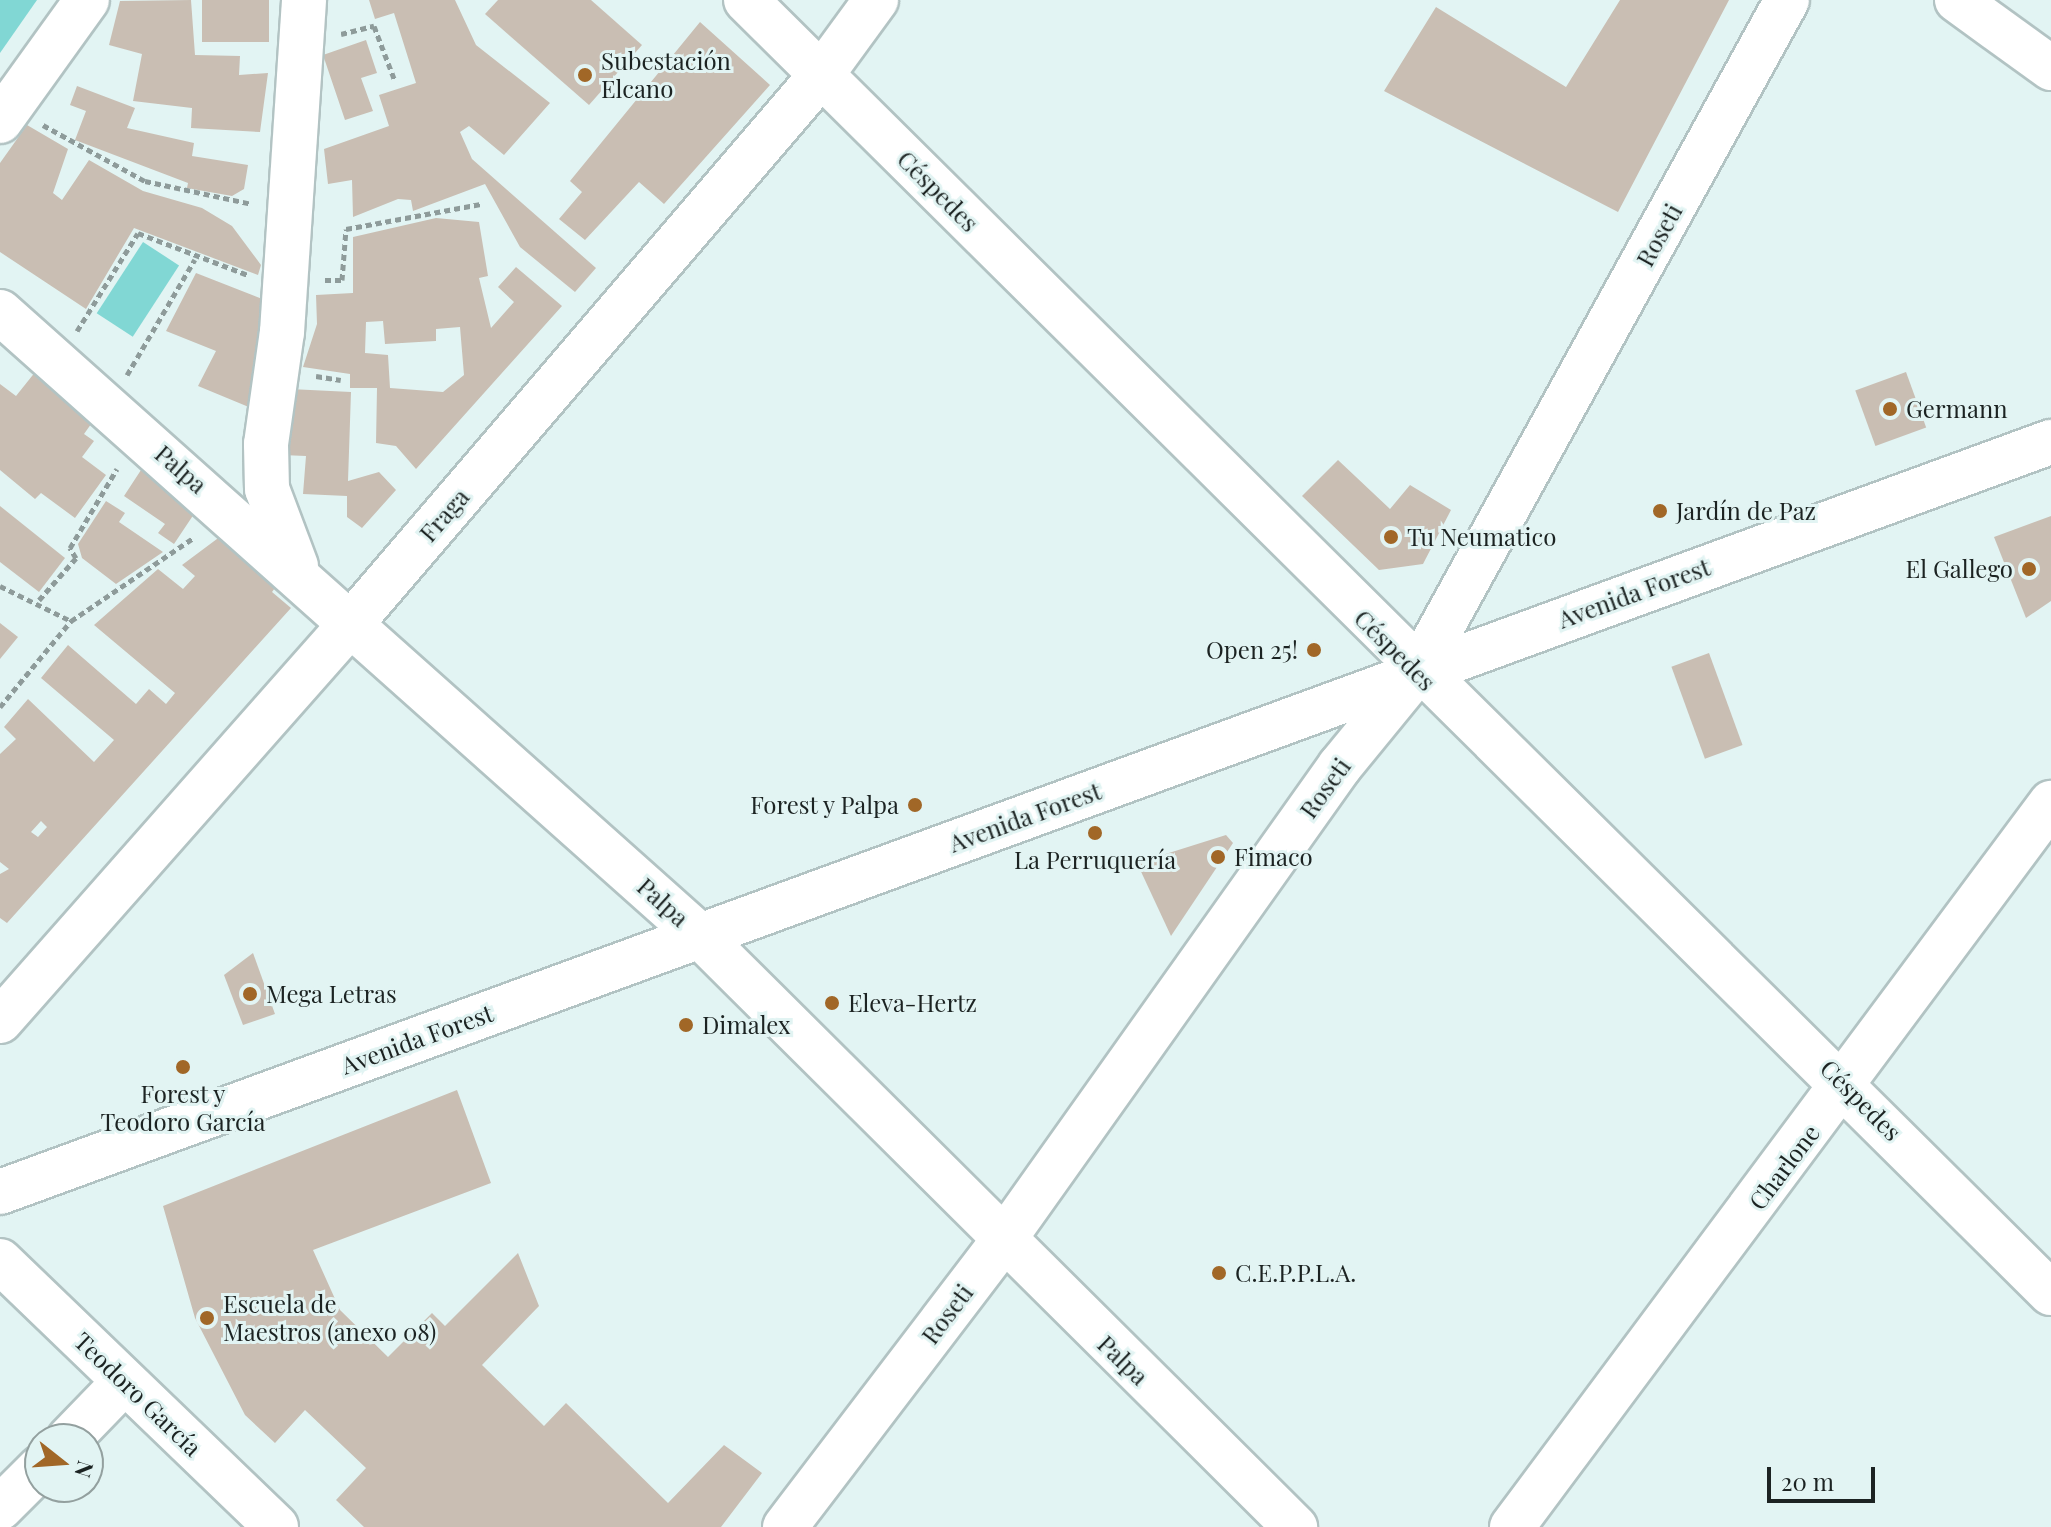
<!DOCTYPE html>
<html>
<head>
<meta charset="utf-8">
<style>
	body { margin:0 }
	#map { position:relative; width:2051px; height:1527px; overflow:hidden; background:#e2f4f3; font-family:"Playfair Display",serif }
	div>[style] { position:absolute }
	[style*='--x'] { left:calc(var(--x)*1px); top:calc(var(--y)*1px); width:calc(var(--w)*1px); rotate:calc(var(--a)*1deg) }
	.green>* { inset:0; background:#81d7d4; transform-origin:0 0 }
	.building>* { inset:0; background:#c9beb3; transform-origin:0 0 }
	.path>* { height:5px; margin-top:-2.5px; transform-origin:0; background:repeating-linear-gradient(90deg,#8e9b9a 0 6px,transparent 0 10px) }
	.roads { filter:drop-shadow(2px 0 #b2c3c3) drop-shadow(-2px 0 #b2c3c3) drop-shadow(0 2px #b2c3c3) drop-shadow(0 -2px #b2c3c3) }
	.minor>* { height:44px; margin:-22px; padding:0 22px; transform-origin:22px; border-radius:22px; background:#fff }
	.major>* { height:44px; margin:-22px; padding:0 22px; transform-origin:22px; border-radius:22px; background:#fff }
	.dots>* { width:22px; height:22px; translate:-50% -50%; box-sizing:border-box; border:4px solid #e2f4f3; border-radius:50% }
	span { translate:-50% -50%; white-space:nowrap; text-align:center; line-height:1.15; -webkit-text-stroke:6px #e2f4f3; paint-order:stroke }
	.poi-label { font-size:24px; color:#1c2322 }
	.left { translate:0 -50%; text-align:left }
	.right { translate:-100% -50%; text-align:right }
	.street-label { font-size:24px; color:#1c2322 }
	.north { position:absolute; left:24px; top:1423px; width:80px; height:80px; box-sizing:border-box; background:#e2f4f3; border:2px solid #93a09f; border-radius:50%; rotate:107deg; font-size:22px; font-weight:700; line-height:32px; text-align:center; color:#1c2322 }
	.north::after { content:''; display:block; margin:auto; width:28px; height:36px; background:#a16727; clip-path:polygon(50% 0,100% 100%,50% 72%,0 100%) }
	.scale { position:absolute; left:1767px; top:1467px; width:108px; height:36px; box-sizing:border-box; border:4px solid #1c2322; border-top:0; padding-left:10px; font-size:24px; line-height:28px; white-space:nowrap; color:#1c2322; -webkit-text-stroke:6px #e2f4f3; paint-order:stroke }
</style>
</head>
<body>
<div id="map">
	<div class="green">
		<div style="clip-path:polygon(0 0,37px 0,0 53px)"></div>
		<div style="left:143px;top:242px;width:43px;height:85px;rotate:33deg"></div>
	</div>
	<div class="building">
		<div style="clip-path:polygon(191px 0,195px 55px,240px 56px,239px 75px,268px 73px,260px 132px,191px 128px,192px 108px,133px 101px,142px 54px,109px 45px,120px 1px)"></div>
		<div style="left:202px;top:0;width:67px;height:42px"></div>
		<div style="clip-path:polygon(369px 0,455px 0,476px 45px,550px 103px,504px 155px,469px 126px,460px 132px,472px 159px,596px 268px,575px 292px,520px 247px,485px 184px,413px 211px,411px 200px,398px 199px,353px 217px,352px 180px,328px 184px,324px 149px,389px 126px,379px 95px,416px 83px,394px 13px,375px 19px)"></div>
		<div style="clip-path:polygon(498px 0,591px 0,642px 45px,589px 105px,485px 14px)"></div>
		<div style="clip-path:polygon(1620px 0,1729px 0,1618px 212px,1384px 91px,1436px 7px,1566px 87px)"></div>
		<div style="clip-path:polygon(700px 22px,770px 85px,664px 204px,639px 182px,585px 240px,559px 219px,582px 192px,570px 181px)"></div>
		<div style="clip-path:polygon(366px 40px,377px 73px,361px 78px,373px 111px,345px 120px,323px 55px)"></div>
		<div style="clip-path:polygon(77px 86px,135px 108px,127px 128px,194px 143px,192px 156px,248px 165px,244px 189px,232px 196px,187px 188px,188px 183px,75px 140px,86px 111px,70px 105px)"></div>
		<div style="clip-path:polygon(27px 125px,68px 149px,53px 193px,62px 200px,89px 160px,143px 191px,202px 208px,232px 226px,261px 265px,258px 275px,134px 228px,86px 309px,0 252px,0 163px)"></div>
		<div style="clip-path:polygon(evenodd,436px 218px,479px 222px,488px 276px,479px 278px,491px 328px,514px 302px,498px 287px,516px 267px,562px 306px,416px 469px,396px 446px,376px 443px,377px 388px,350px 388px,350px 374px,303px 367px,317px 324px,316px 295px,353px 293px,353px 237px,436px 218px,383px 321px,385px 344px,436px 341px,436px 329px,460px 327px,464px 375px,443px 392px,390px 388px,388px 355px,365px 353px,366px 322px,383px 321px)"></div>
		<div style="clip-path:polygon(196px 273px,270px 302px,256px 410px,198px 386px,216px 351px,166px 331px)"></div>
		<div style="clip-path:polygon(40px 366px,101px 410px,84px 434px,94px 441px,82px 457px,106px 475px,75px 518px,41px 493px,35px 499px,0 470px,0 384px,16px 396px)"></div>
		<div style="left:1906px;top:372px;width:59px;height:54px;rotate:70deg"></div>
		<div style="clip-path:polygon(290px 389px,351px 392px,348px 481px,379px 472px,396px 490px,362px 528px,347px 517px,347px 496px,303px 494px,306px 456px,282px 455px)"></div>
		<div style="clip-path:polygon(1338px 460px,1390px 509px,1410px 485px,1451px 510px,1423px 564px,1379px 570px,1302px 496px)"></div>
		<div style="clip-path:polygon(141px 470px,198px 508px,174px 544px,158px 533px,165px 524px,124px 496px)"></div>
		<div style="clip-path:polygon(106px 501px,125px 513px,119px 522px,163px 552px,116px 584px,82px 558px,78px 544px)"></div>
		<div style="clip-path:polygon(0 506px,65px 558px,39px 592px,0 562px)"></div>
		<div style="clip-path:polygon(2051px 516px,2051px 601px,2026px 618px,1994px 537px)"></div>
		<div style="clip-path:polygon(evenodd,229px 530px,288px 570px,272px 592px,291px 608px,7px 923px,0 918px,0 874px,9px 869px,0 862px,0 754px,16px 739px,4px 727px,28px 699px,94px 762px,114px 740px,41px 678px,68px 645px,136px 704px,149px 689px,166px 704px,175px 693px,94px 625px,158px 569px,183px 589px,195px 576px,182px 565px,229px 530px,41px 821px,47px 827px,38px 837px,31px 832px,41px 821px)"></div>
		<div style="clip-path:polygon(0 623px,18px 637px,0 659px)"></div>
		<div style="left:1709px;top:653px;width:98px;height:40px;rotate:70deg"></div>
		<div style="clip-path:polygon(1226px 835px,1233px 843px,1171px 936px,1137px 863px)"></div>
		<div style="clip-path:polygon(253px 953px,275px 1014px,243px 1025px,224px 975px)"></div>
		<div style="clip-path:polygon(457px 1090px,491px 1183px,313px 1250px,340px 1310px,388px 1357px,432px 1313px,445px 1326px,518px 1253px,539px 1306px,482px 1365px,544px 1426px,566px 1403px,668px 1503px,724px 1445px,762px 1473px,721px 1527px,364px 1527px,336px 1500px,366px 1468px,305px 1410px,275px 1443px,245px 1415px,195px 1318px,163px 1206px)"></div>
	</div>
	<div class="path">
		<div style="--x:341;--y:34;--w:34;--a:-14"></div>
		<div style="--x:374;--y:26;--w:59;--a:69.1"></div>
		<div style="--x:43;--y:125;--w:116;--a:28.8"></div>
		<div style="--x:145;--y:181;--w:109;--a:12.1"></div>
		<div style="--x:325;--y:280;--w:17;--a:0"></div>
		<div style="--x:342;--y:280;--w:51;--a:-85.5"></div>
		<div style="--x:346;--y:229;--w:137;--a:-10.5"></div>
		<div style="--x:77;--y:331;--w:115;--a:-58.1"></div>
		<div style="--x:138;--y:233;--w:118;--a:20.9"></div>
		<div style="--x:127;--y:375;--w:134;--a:-59.6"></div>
		<div style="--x:316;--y:376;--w:25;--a:9"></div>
		<div style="--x:0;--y:586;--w:79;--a:26.2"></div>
		<div style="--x:39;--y:600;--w:56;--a:-48.6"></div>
		<div style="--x:76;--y:558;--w:12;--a:-121"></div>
		<div style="--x:70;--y:548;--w:92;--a:-59.3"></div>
		<div style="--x:0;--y:707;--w:112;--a:-50.5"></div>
		<div style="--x:71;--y:621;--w:148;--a:-34.2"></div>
	</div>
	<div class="roads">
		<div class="minor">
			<div style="--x:746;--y:0;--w:1837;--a:44.74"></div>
			<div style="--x:1957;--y:0;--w:116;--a:35.9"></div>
			<div style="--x:0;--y:121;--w:149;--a:-54.3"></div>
			<div style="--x:0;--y:312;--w:938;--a:41.71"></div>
			<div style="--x:700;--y:936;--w:839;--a:44.81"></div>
			<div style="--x:296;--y:566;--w:82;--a:-110.6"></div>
			<div style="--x:267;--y:489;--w:45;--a:-91.3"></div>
			<div style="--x:266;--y:444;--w:113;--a:-81.9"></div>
			<div style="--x:282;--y:332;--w:333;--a:-86.2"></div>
			<div style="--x:0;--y:1021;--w:535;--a:-48.56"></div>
			<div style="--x:354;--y:620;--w:719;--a:-49.4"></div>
			<div style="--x:822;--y:74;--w:92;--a:-53.9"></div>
			<div style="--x:0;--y:1261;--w:383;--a:43.9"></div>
			<div style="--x:69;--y:1439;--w:79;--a:-46"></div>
			<div style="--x:0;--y:1508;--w:57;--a:-45"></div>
			<div style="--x:785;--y:1527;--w:358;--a:-52.7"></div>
			<div style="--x:1002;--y:1242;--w:584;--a:-54.62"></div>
			<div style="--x:1340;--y:766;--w:122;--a:-50.7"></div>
			<div style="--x:1417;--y:672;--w:767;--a:-61.16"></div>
			<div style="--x:1512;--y:1527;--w:903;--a:-53.33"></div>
		</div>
		<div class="major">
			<div style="--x:0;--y:1192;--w:2184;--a:-20.09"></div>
		</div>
	</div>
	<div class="dots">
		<div style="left:585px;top:75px;background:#a16727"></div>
		<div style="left:1890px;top:409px;background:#a16727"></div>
		<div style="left:1660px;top:511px;background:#a16727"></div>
		<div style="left:1391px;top:537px;background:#a16727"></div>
		<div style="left:2029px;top:569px;background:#a16727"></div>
		<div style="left:1314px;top:650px;background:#a16727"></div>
		<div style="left:915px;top:805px;background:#a16727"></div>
		<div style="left:1095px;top:833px;background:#a16727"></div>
		<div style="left:1218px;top:857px;background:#a16727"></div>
		<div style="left:250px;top:994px;background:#a16727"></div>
		<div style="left:832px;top:1003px;background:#a16727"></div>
		<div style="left:686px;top:1025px;background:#a16727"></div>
		<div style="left:183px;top:1067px;background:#a16727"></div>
		<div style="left:1219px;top:1273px;background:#a16727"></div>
		<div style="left:207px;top:1318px;background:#a16727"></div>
	</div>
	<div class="poi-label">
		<span class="left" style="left:601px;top:75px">Subestación<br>Elcano</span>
		<span class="left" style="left:1906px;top:409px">Germann</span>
		<span class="left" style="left:1676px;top:511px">Jardín de Paz</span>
		<span class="left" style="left:1407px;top:537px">Tu Neumatico</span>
		<span class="right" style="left:2013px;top:569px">El Gallego</span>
		<span class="right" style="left:1298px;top:650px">Open 25!</span>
		<span class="right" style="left:899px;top:805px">Forest y Palpa</span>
		<span class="left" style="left:1234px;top:857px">Fimaco</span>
		<span style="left:1095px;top:860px">La Perruquería</span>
		<span class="left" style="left:266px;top:994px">Mega Letras</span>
		<span class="left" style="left:848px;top:1003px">Eleva-Hertz</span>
		<span class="left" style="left:702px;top:1025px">Dimalex</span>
		<span style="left:183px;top:1108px">Forest y<br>Teodoro García</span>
		<span class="left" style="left:1235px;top:1273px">C.E.P.P.L.A.</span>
		<span class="left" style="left:223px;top:1318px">Escuela de<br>Maestros (anexo 08)</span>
	</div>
	<div class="street-label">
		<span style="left:938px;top:191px;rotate:45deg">Céspedes</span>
		<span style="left:1659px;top:235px;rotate:-61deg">Roseti</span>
		<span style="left:181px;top:469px;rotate:41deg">Palpa</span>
		<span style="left:444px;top:515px;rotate:-49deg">Fraga</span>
		<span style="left:1634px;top:593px;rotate:-20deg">Avenida Forest</span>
		<span style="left:1395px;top:650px;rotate:45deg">Céspedes</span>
		<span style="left:1325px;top:788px;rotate:-54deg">Roseti</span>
		<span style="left:1025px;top:817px;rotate:-20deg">Avenida Forest</span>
		<span style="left:663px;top:902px;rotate:42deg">Palpa</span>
		<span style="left:417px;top:1039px;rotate:-20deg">Avenida Forest</span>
		<span style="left:1861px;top:1100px;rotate:45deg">Céspedes</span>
		<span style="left:1784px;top:1167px;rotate:-53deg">Charlone</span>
		<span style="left:947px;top:1314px;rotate:-53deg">Roseti</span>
		<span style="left:1123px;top:1360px;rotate:44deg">Palpa</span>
		<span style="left:138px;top:1394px;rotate:44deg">Teodoro García</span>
	</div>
	<div class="north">N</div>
	<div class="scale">20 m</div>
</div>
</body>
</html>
